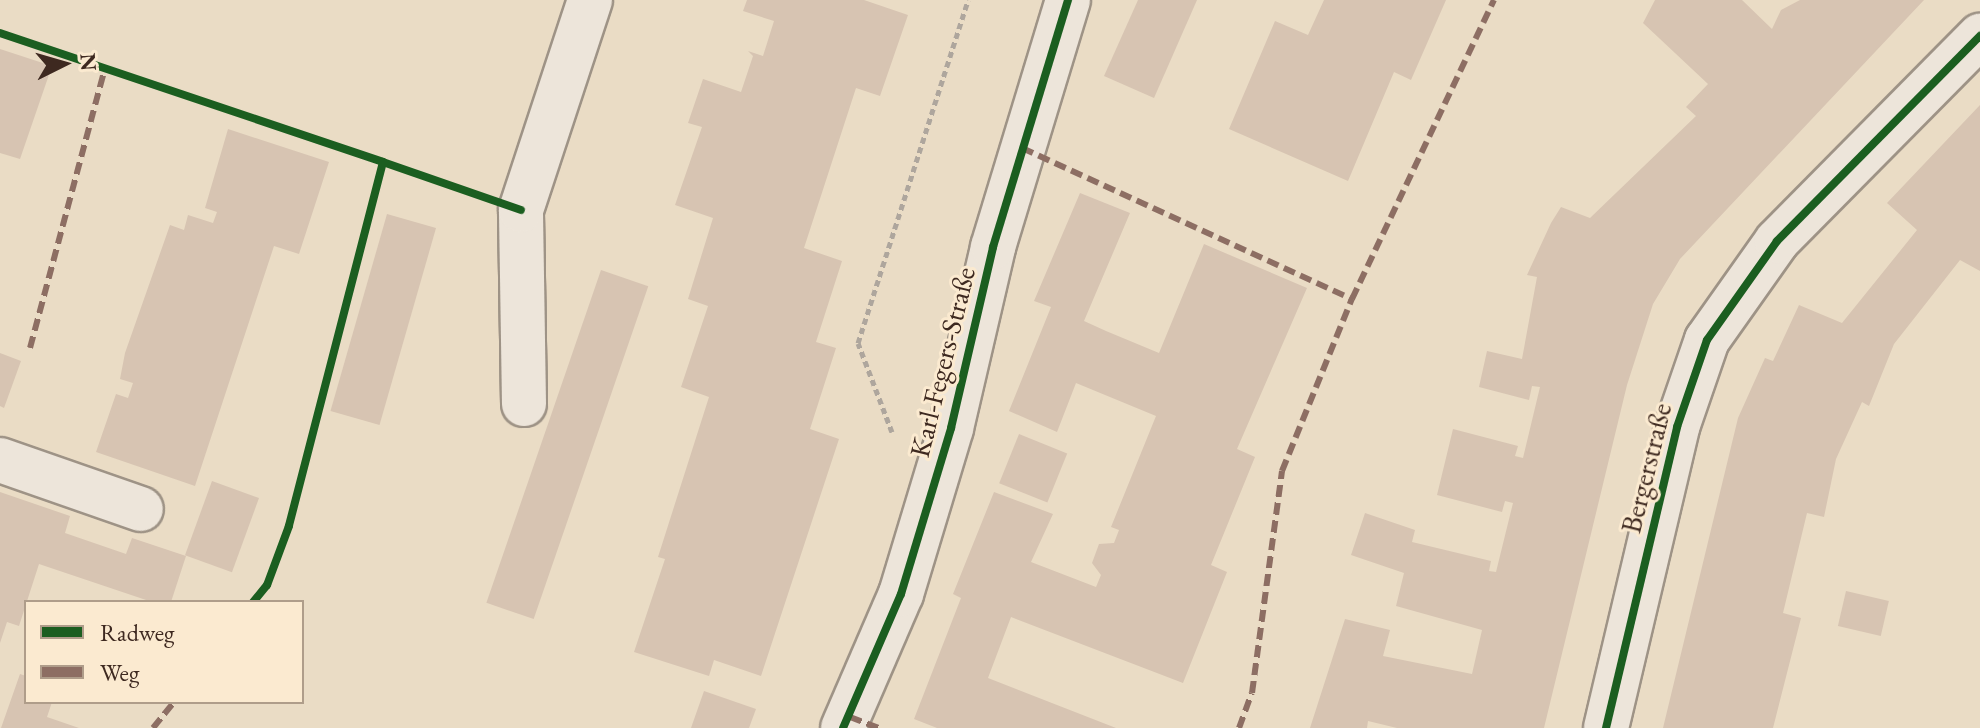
<!DOCTYPE html>
<html>
<head>
<meta charset="utf-8">
<style>
	body { margin:0 }
	#map { position:relative; width:1980px; height:728px; overflow:hidden; background:#eadcc5; font-family:"EB Garamond",serif }
	div>[style] { position:absolute }
	[style*='--x'] { left:calc(var(--x)*1px); top:calc(var(--y)*1px); width:calc(var(--w)*1px); rotate:calc(var(--a)*1deg) }
	.building>* { inset:0; background:#d7c4b2; transform-origin:0 0 }
	.path>* { height:5px; margin-top:-2.5px; transform-origin:0; background:repeating-linear-gradient(90deg,#aea69d 0 6px,transparent 0 10px) }
	.roads { filter:drop-shadow(2px 0 #9e9386) drop-shadow(-2px 0 #9e9386) drop-shadow(0 2px #9e9386) drop-shadow(0 -2px #9e9386) }
	.minor>* { height:44px; margin:-22px; padding:0 22px; transform-origin:22px; border-radius:22px; background:#ede5da }
	.quiet>* { height:6px; margin-top:-3px; transform-origin:0; background:repeating-linear-gradient(90deg,#8d6e63 0 12px,transparent 0 18px) }
	.cycleway>* { height:8px; margin:-4px; padding:0 4px; transform-origin:4px; border-radius:4px; background:#1b5e20 }
	span { translate:-50% -50%; white-space:nowrap; text-align:center; line-height:1.15; -webkit-text-stroke:6px #fbead0; paint-order:stroke }
	.street-label { font-size:28px; color:#3e2920 }
	.legend { position:absolute; left:24px; top:600px; width:280px; height:104px; box-sizing:border-box; background:#fbead0; border:2px solid #af9d8a; margin:0; padding:10px 14px; list-style:none; font-size:24px; color:#3e2920 }
	.legend li { display:flex; align-items:center; gap:16px; height:40px }
	.legend b { width:40px; border:2px solid #af9d8a }
	.north { position:absolute; left:24px; top:24px; width:80px; height:80px; -webkit-text-stroke:6px #fbead0; paint-order:stroke; rotate:85deg; font-size:22px; font-weight:700; line-height:32px; text-align:center; color:#3e2920 }
	.north::after { content:''; display:block; margin:auto; width:28px; height:36px; background:#3e2920; clip-path:polygon(50% 0,100% 100%,50% 72%,0 100%) }
</style>
</head>
<body>
<div id="map">
	<div class="building">
		<div style="clip-path:polygon(747px 0,864px 0,908px 15px,880px 96px,856px 88px,804px 248px,842px 261px,816px 342px,836px 348px,810px 429px,839px 439px,761px 676px,714px 660px,709px 676px,634px 652px,665px 559px,658px 557px,709px 397px,681px 387px,708px 306px,688px 299px,713px 218px,675px 205px,702px 127px,688px 123px,703px 79px,741px 92px,753px 56px,748px 51px,763px 56px,774px 21px,743px 11px)"></div>
		<div style="clip-path:polygon(1138px 0,1197px 0,1154px 98px,1104px 76px)"></div>
		<div style="clip-path:polygon(1324px 0,1446px 0,1411px 80px,1394px 72px,1348px 181px,1229px 129px,1275px 21px,1308px 35px)"></div>
		<div style="clip-path:polygon(1655px 0,1742px 0,1772px 29px,1781px 10px,1800px 0,1924px 0,1680px 259px,1653px 304px,1627px 385px,1544px 728px,1397px 728px,1368px 721px,1367px 728px,1310px 728px,1345px 619px,1390px 630px,1383px 656px,1472px 674px,1482px 630px,1396px 606px,1404px 573px,1351px 555px,1365px 513px,1415px 530px,1412px 542px,1491px 561px,1489px 571px,1496px 572px,1513px 503px,1505px 501px,1502px 512px,1437px 495px,1453px 429px,1518px 446px,1515px 456px,1523px 458px,1540px 387px,1532px 386px,1529px 400px,1479px 387px,1487px 351px,1522px 359px,1537px 277px,1527px 275px,1551px 223px,1561px 207px,1590px 218px,1696px 116px,1686px 107px,1708px 84px,1643px 23px)"></div>
		<div style="clip-path:polygon(0 49px,52px 66px,20px 159px,0 153px)"></div>
		<div style="clip-path:polygon(1980px 105px,1980px 271px,1960px 260px,1894px 344px,1869px 406px,1862px 402px,1836px 459px,1824px 517px,1807px 513px,1783px 613px,1801px 618px,1773px 728px,1663px 728px,1738px 418px,1765px 358px,1773px 361px,1799px 305px,1842px 323px,1917px 230px,1887px 203px)"></div>
		<div style="clip-path:polygon(228px 129px,329px 162px,299px 254px,274px 246px,195px 486px,96px 452px,116px 394px,128px 398px,133px 383px,120px 379px,125px 353px,170px 225px,184px 230px,188px 215px,213px 223px,217px 212px,205px 208px)"></div>
		<div style="clip-path:polygon(1080px 193px,1130px 213px,1084px 321px,1106px 331px,1159px 353px,1204px 244px,1307px 288px,1237px 449px,1255px 457px,1211px 565px,1227px 572px,1183px 683px,1011px 617px,988px 678px,1116px 728px,937px 728px,914px 719px,961px 598px,953px 594px,994px 492px,1053px 514px,1031px 562px,1096px 587px,1101px 575px,1092px 563px,1099px 544px,1114px 543px,1119px 530px,1111px 527px,1156px 416px,1076px 383px,1057px 432px,1009px 411px,1051px 307px,1034px 301px)"></div>
		<div style="left:387px;top:214px;width:51px;height:205px;rotate:16deg"></div>
		<div style="left:601px;top:270px;width:50px;height:352px;rotate:19deg"></div>
		<div style="clip-path:polygon(0 353px,21px 361px,4px 408px,0 406px)"></div>
		<div style="left:1019px;top:434px;width:52px;height:53px;rotate:22deg"></div>
		<div style="left:212px;top:481px;width:50px;height:79px;rotate:20deg"></div>
		<div style="clip-path:polygon(0 492px,70px 516px,65px 533px,126px 554px,132px 538px,186px 556px,171px 602px,152px 602px,39px 564px,19px 626px,7px 622px,0 643px)"></div>
		<div style="left:1846px;top:591px;width:44px;height:36px;rotate:13deg"></div>
		<div style="clip-path:polygon(20px 674px,26px 676px,26px 702px,52px 702px,47px 717px,79px 728px,1px 728px)"></div>
		<div style="clip-path:polygon(704px 691px,756px 709px,749px 728px,691px 728px)"></div>
	</div>
	<div class="path">
		<div style="--x:892;--y:432;--w:95;--a:-110.9"></div>
		<div style="--x:858;--y:343;--w:360;--a:-72.2"></div>
	</div>
	<div class="roads">
		<div class="minor">
			<div style="--x:524;--y:404;--w:194;--a:-90.9"></div>
			<div style="--x:521;--y:210;--w:221;--a:-71.8"></div>
			<div style="--x:0;--y:460;--w:149;--a:19.2"></div>
			<div style="--x:843;--y:728;--w:146;--a:-66.6"></div>
			<div style="--x:901;--y:594;--w:173;--a:-73.2"></div>
			<div style="--x:951;--y:428;--w:186;--a:-76.9"></div>
			<div style="--x:993;--y:247;--w:258;--a:-73.1"></div>
			<div style="--x:1606;--y:728;--w:309;--a:-76.7"></div>
			<div style="--x:1677;--y:427;--w:92;--a:-71"></div>
			<div style="--x:1707;--y:340;--w:121;--a:-54.7"></div>
			<div style="--x:1777;--y:241;--w:289;--a:-45.3"></div>
		</div>
	</div>
	<div class="quiet">
		<div style="--x:1022;--y:148;--w:363;--a:24.6"></div>
		<div style="--x:30;--y:348;--w:289;--a:-75"></div>
		<div style="--x:850;--y:717;--w:31;--a:21"></div>
		<div style="--x:153;--y:728;--w:33;--a:-51"></div>
		<div style="--x:1239;--y:728;--w:37;--a:-70"></div>
		<div style="--x:1252;--y:693;--w:224;--a:-82.3"></div>
		<div style="--x:1282;--y:471;--w:186;--a:-67.9"></div>
		<div style="--x:1352;--y:299;--w:331;--a:-64.6"></div>
	</div>
	<div class="cycleway">
		<div style="--x:0;--y:33;--w:404;--a:18.6"></div>
		<div style="--x:383;--y:162;--w:376;--a:104.5"></div>
		<div style="--x:289;--y:526;--w:63;--a:110.4"></div>
		<div style="--x:267;--y:585;--w:22;--a:129"></div>
		<div style="--x:383;--y:162;--w:146;--a:19.2"></div>
		<div style="--x:843;--y:728;--w:146;--a:-66.6"></div>
		<div style="--x:901;--y:594;--w:173;--a:-73.2"></div>
		<div style="--x:951;--y:428;--w:186;--a:-76.9"></div>
		<div style="--x:993;--y:247;--w:258;--a:-73.1"></div>
		<div style="--x:1606;--y:728;--w:309;--a:-76.7"></div>
		<div style="--x:1677;--y:427;--w:92;--a:-71"></div>
		<div style="--x:1707;--y:340;--w:121;--a:-54.7"></div>
		<div style="--x:1777;--y:241;--w:289;--a:-45.3"></div>
	</div>
	<div class="street-label">
		<span style="left:942px;top:362px;rotate:-76deg">Karl-Fegers-Straße</span>
		<span style="left:1646px;top:468px;rotate:-76deg">Bergerstraße</span>
	</div>
	<ul class="legend">
	<li><b style="height:10px;background:#1b5e20"></b>Radweg</li>
	<li><b style="height:10px;background:#8d6e63"></b>Weg</li>
	</ul>
	<div class="north">N</div>
</div>
</body>
</html>
